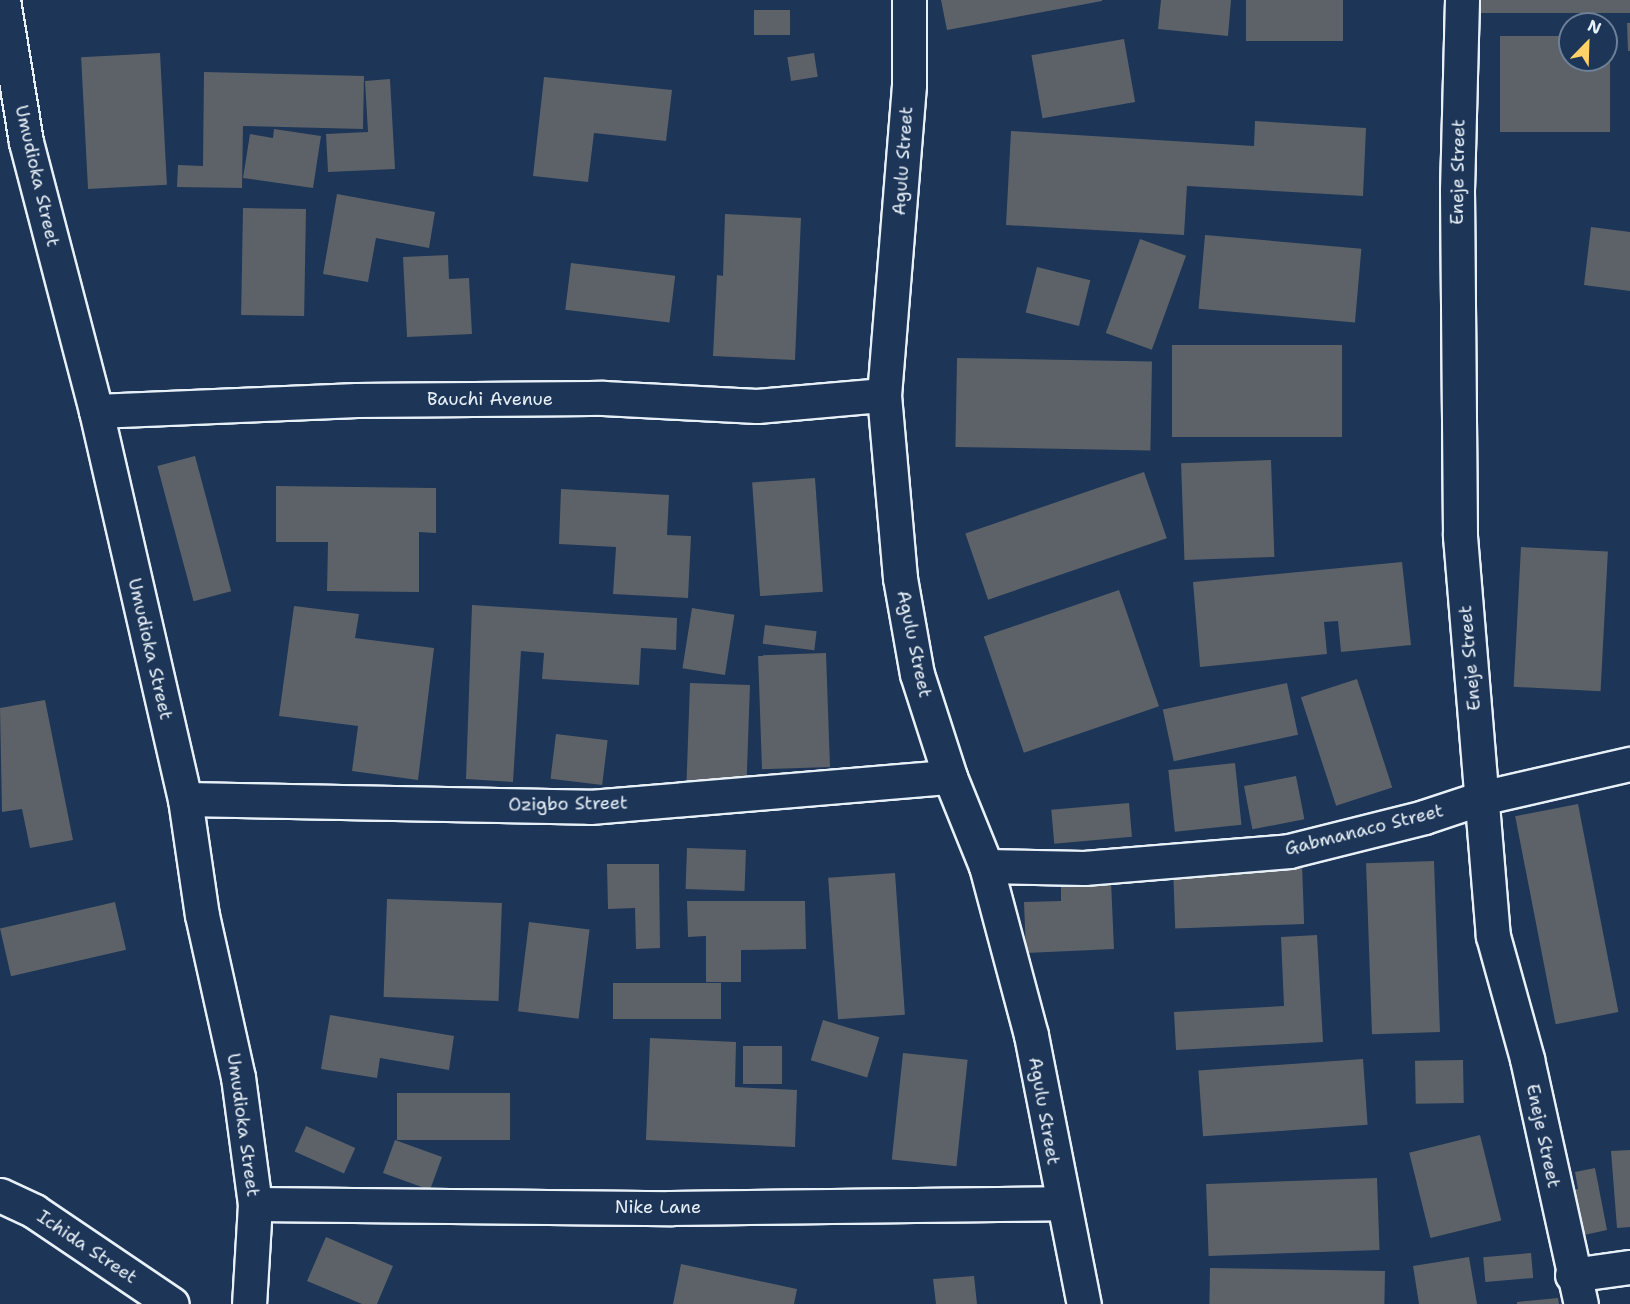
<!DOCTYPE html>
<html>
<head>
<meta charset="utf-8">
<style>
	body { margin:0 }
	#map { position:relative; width:1630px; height:1304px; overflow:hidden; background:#1d3557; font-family:"Shantell Sans",sans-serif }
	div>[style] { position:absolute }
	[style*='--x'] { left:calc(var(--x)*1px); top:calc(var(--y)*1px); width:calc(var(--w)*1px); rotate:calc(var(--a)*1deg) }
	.building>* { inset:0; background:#5c6268; transform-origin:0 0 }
	.roads { filter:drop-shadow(2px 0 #e8f1f8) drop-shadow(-2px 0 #e8f1f8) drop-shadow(0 2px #e8f1f8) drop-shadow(0 -2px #e8f1f8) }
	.minor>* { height:33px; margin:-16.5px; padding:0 16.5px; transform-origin:16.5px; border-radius:16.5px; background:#1d3557 }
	span { translate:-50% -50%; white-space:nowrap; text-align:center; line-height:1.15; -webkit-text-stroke:4.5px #1d3557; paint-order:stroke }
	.street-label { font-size:18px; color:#e8f1f8 }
	.north { position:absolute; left:1558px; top:12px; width:60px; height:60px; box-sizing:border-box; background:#1d3557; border:2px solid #6e8097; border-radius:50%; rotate:23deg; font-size:16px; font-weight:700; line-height:24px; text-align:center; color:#e8f1f8 }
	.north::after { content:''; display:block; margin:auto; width:21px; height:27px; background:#ffd166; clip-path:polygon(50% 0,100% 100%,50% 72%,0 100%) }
</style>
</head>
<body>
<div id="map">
	<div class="building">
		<div style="clip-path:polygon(941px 0,1102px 0,1102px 1px,947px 30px)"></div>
		<div style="clip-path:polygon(1161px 0,1231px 0,1228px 36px,1158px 29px)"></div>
		<div style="left:1246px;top:0;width:97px;height:41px"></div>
		<div style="left:1466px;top:0;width:164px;height:13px"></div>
		<div style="left:754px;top:10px;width:36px;height:25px"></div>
		<div style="clip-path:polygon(1627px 23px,1630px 23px,1630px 51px,1628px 51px)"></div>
		<div style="clip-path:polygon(1500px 36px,1570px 36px,1570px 60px,1606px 60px,1606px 36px,1610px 36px,1610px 132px,1500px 132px)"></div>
		<div style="left:1124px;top:39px;width:64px;height:94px;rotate:80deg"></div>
		<div style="left:160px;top:53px;width:132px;height:79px;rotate:87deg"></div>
		<div style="left:814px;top:53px;width:24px;height:27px;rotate:81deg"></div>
		<div style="clip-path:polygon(204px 72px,364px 76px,363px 129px,243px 126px,242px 188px,177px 187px,178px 165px,203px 166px)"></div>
		<div style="clip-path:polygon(544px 77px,672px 90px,666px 141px,594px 133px,588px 182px,533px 176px)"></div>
		<div style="clip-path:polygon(390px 79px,395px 169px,328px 172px,326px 134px,368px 132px,365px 81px)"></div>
		<div style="clip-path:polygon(1255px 121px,1366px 128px,1363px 196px,1187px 186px,1184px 235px,1006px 225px,1011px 131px,1254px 146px)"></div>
		<div style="clip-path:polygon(274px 129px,321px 136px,313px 188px,243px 178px,250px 134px,273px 138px)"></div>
		<div style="clip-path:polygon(337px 194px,435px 212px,429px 248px,376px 238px,368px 282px,323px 274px)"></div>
		<div style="left:243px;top:208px;width:63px;height:107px;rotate:1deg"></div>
		<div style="clip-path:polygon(725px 214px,801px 218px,795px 360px,713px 356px,717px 275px,723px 276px)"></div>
		<div style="clip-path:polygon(1591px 227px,1630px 232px,1630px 291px,1584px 285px)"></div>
		<div style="left:1205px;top:235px;width:157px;height:74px;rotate:5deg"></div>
		<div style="left:1140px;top:239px;width:49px;height:100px;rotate:20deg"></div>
		<div style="clip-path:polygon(448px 255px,449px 279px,469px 278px,472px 334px,407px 337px,403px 257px)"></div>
		<div style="left:571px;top:263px;width:105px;height:47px;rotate:7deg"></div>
		<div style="left:1037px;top:267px;width:55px;height:47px;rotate:14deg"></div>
		<div style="left:1172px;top:345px;width:170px;height:92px"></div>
		<div style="left:957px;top:358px;width:195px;height:89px;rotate:1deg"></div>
		<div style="left:195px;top:456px;width:140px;height:39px;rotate:75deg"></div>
		<div style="left:1271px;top:460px;width:97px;height:90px;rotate:88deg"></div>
		<div style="left:1144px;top:472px;width:70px;height:189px;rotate:71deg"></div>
		<div style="left:815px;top:478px;width:114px;height:63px;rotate:86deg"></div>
		<div style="clip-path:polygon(276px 486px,436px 488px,436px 533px,419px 532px,419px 592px,327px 591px,328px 542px,276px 542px)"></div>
		<div style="clip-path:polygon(561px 489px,669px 495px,667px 535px,691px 536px,688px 598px,613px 594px,616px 547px,559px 544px)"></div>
		<div style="left:1521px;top:547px;width:87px;height:140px;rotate:3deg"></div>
		<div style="clip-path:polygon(1402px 562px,1411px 645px,1341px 652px,1338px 621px,1324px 622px,1327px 654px,1200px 667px,1193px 582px)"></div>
		<div style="left:1119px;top:590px;width:123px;height:143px;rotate:71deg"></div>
		<div style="clip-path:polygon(472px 605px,677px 618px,676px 650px,641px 648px,639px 685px,542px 679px,544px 653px,521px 651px,513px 782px,466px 779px)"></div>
		<div style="clip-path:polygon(294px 606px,359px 614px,355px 638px,434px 648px,418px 780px,352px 771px,358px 726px,279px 716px)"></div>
		<div style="left:692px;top:608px;width:43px;height:61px;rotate:9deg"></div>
		<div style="left:765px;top:625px;width:52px;height:19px;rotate:7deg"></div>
		<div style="left:826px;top:653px;width:114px;height:68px;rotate:88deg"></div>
		<div style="left:1357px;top:679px;width:114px;height:59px;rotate:72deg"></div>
		<div style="left:690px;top:683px;width:60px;height:106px;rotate:2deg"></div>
		<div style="left:1287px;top:683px;width:53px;height:127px;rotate:78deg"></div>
		<div style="clip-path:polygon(45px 700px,73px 840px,30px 848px,22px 809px,2px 812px,0 708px)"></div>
		<div style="left:556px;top:734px;width:52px;height:45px;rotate:7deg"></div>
		<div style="left:1235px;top:763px;width:62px;height:67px;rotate:84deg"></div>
		<div style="left:1296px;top:776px;width:44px;height:53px;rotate:79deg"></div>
		<div style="left:1129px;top:803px;width:34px;height:78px;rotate:85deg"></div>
		<div style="left:1578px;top:804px;width:212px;height:64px;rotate:79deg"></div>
		<div style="left:687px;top:848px;width:59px;height:41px;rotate:2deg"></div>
		<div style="left:1434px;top:861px;width:171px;height:68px;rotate:88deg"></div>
		<div style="left:1302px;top:863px;width:61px;height:129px;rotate:88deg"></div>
		<div style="clip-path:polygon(607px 864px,659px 864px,660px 948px,636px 949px,635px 908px,608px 909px)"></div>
		<div style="left:895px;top:873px;width:142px;height:67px;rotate:86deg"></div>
		<div style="clip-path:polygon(1111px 881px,1114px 949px,1026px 953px,1024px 902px,1061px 901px,1061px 883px)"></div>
		<div style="left:387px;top:899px;width:115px;height:98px;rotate:2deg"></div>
		<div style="clip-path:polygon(687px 901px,805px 901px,806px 949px,741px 950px,741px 982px,706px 982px,706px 936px,688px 937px)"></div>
		<div style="left:115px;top:902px;width:49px;height:118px;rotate:77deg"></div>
		<div style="left:529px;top:922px;width:61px;height:90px;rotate:7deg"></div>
		<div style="clip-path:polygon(1317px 935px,1323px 1042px,1176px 1050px,1174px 1012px,1284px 1006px,1281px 937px)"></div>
		<div style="left:613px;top:983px;width:108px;height:36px"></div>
		<div style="clip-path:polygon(330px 1015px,454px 1036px,449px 1070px,380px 1058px,377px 1078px,321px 1069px)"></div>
		<div style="left:823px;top:1020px;width:59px;height:42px;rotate:17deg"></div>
		<div style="clip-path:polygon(650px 1038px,736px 1042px,735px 1087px,797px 1090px,795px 1147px,646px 1140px)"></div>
		<div style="left:743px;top:1046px;width:39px;height:38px"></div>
		<div style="left:903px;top:1053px;width:65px;height:107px;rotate:6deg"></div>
		<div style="left:1363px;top:1059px;width:66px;height:165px;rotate:86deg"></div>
		<div style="left:1463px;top:1060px;width:43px;height:48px;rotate:89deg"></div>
		<div style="left:510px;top:1093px;width:47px;height:113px;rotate:90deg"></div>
		<div style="left:306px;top:1126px;width:54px;height:28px;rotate:24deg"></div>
		<div style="left:1480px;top:1135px;width:88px;height:73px;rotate:76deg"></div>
		<div style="left:395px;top:1140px;width:50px;height:35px;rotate:20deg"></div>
		<div style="clip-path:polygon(1630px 1150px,1630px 1227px,1617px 1228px,1611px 1151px)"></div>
		<div style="clip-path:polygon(1595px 1168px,1607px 1230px,1575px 1237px,1566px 1191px,1578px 1189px,1575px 1172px)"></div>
		<div style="left:1377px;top:1178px;width:72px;height:171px;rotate:88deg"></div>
		<div style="clip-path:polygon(326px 1237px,393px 1266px,377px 1304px,362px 1304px,307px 1281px)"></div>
		<div style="left:1531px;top:1253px;width:25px;height:48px;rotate:85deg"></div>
		<div style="clip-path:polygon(1469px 1257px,1477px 1304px,1419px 1304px,1413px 1266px)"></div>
		<div style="clip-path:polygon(681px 1264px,797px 1289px,794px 1304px,673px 1304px)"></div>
		<div style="left:1210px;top:1268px;width:175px;height:36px;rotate:1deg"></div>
		<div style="clip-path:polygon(974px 1276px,977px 1304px,936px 1304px,933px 1279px)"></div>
		<div style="clip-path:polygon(1558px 1298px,1559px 1304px,1517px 1304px,1517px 1302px)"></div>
	</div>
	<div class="roads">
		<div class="minor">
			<div style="--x:3;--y:0;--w:144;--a:80.8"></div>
			<div style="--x:26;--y:142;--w:278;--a:75.4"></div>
			<div style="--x:96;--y:411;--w:398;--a:77.1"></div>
			<div style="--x:185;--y:799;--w:117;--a:81.7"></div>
			<div style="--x:202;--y:915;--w:166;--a:77.5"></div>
			<div style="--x:238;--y:1077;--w:128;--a:82.4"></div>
			<div style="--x:255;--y:1204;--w:100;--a:93.4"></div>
			<div style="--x:909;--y:0;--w:85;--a:90"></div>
			<div style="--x:909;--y:85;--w:311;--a:94.6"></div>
			<div style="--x:884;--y:395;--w:184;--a:85"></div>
			<div style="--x:900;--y:578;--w:97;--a:80"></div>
			<div style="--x:917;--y:674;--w:108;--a:72.2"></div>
			<div style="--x:950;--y:777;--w:96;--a:68"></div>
			<div style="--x:986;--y:866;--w:175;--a:75.1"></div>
			<div style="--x:1031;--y:1035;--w:274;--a:78.9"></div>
			<div style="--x:1462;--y:0;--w:190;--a:91.5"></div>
			<div style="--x:1457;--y:190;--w:346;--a:89.5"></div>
			<div style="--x:1460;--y:536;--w:401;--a:85.3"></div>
			<div style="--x:1493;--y:936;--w:128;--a:74.5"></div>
			<div style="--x:1527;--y:1059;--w:251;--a:77.6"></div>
			<div style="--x:96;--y:411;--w:261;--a:-2.4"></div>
			<div style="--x:357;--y:400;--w:246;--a:-0.5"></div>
			<div style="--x:603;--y:398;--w:154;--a:3"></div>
			<div style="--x:757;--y:406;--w:127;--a:-5"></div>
			<div style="--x:185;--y:799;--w:405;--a:1.1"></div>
			<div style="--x:590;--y:807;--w:361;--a:-4.8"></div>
			<div style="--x:986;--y:866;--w:98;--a:1.2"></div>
			<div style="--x:1084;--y:868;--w:206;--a:-4.7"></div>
			<div style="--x:1289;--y:851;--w:139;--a:-14.1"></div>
			<div style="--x:1424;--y:817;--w:60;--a:-18.4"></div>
			<div style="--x:1481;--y:798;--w:153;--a:-12.9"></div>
			<div style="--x:0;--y:1195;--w:38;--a:25"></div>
			<div style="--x:34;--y:1211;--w:166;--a:34"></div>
			<div style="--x:255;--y:1204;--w:415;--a:0.6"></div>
			<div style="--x:670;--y:1208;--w:391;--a:-0.7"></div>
			<div style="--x:1572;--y:1275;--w:59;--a:-7.9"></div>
		</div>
	</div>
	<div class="street-label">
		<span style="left:903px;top:161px;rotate:-86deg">Agulu Street</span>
		<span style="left:1458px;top:172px;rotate:-89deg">Eneje Street</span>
		<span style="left:37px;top:176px;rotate:77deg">Umudioka Street</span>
		<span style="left:490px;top:399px">Bauchi Avenue</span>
		<span style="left:914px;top:644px;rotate:78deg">Agulu Street</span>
		<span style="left:150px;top:649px;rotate:77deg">Umudioka Street</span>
		<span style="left:1470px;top:658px;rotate:-95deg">Eneje Street</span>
		<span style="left:568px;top:804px;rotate:-1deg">Ozigbo Street</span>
		<span style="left:1364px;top:830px;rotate:-14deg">Gabmanaco Street</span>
		<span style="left:1044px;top:1111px;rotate:80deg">Agulu Street</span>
		<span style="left:243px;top:1125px;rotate:82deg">Umudioka Street</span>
		<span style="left:1543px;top:1136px;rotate:78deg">Eneje Street</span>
		<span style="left:658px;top:1207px">Nike Lane</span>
		<span style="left:87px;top:1247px;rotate:34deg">Ichida Street</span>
	</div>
	<div class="north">N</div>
</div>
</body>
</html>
